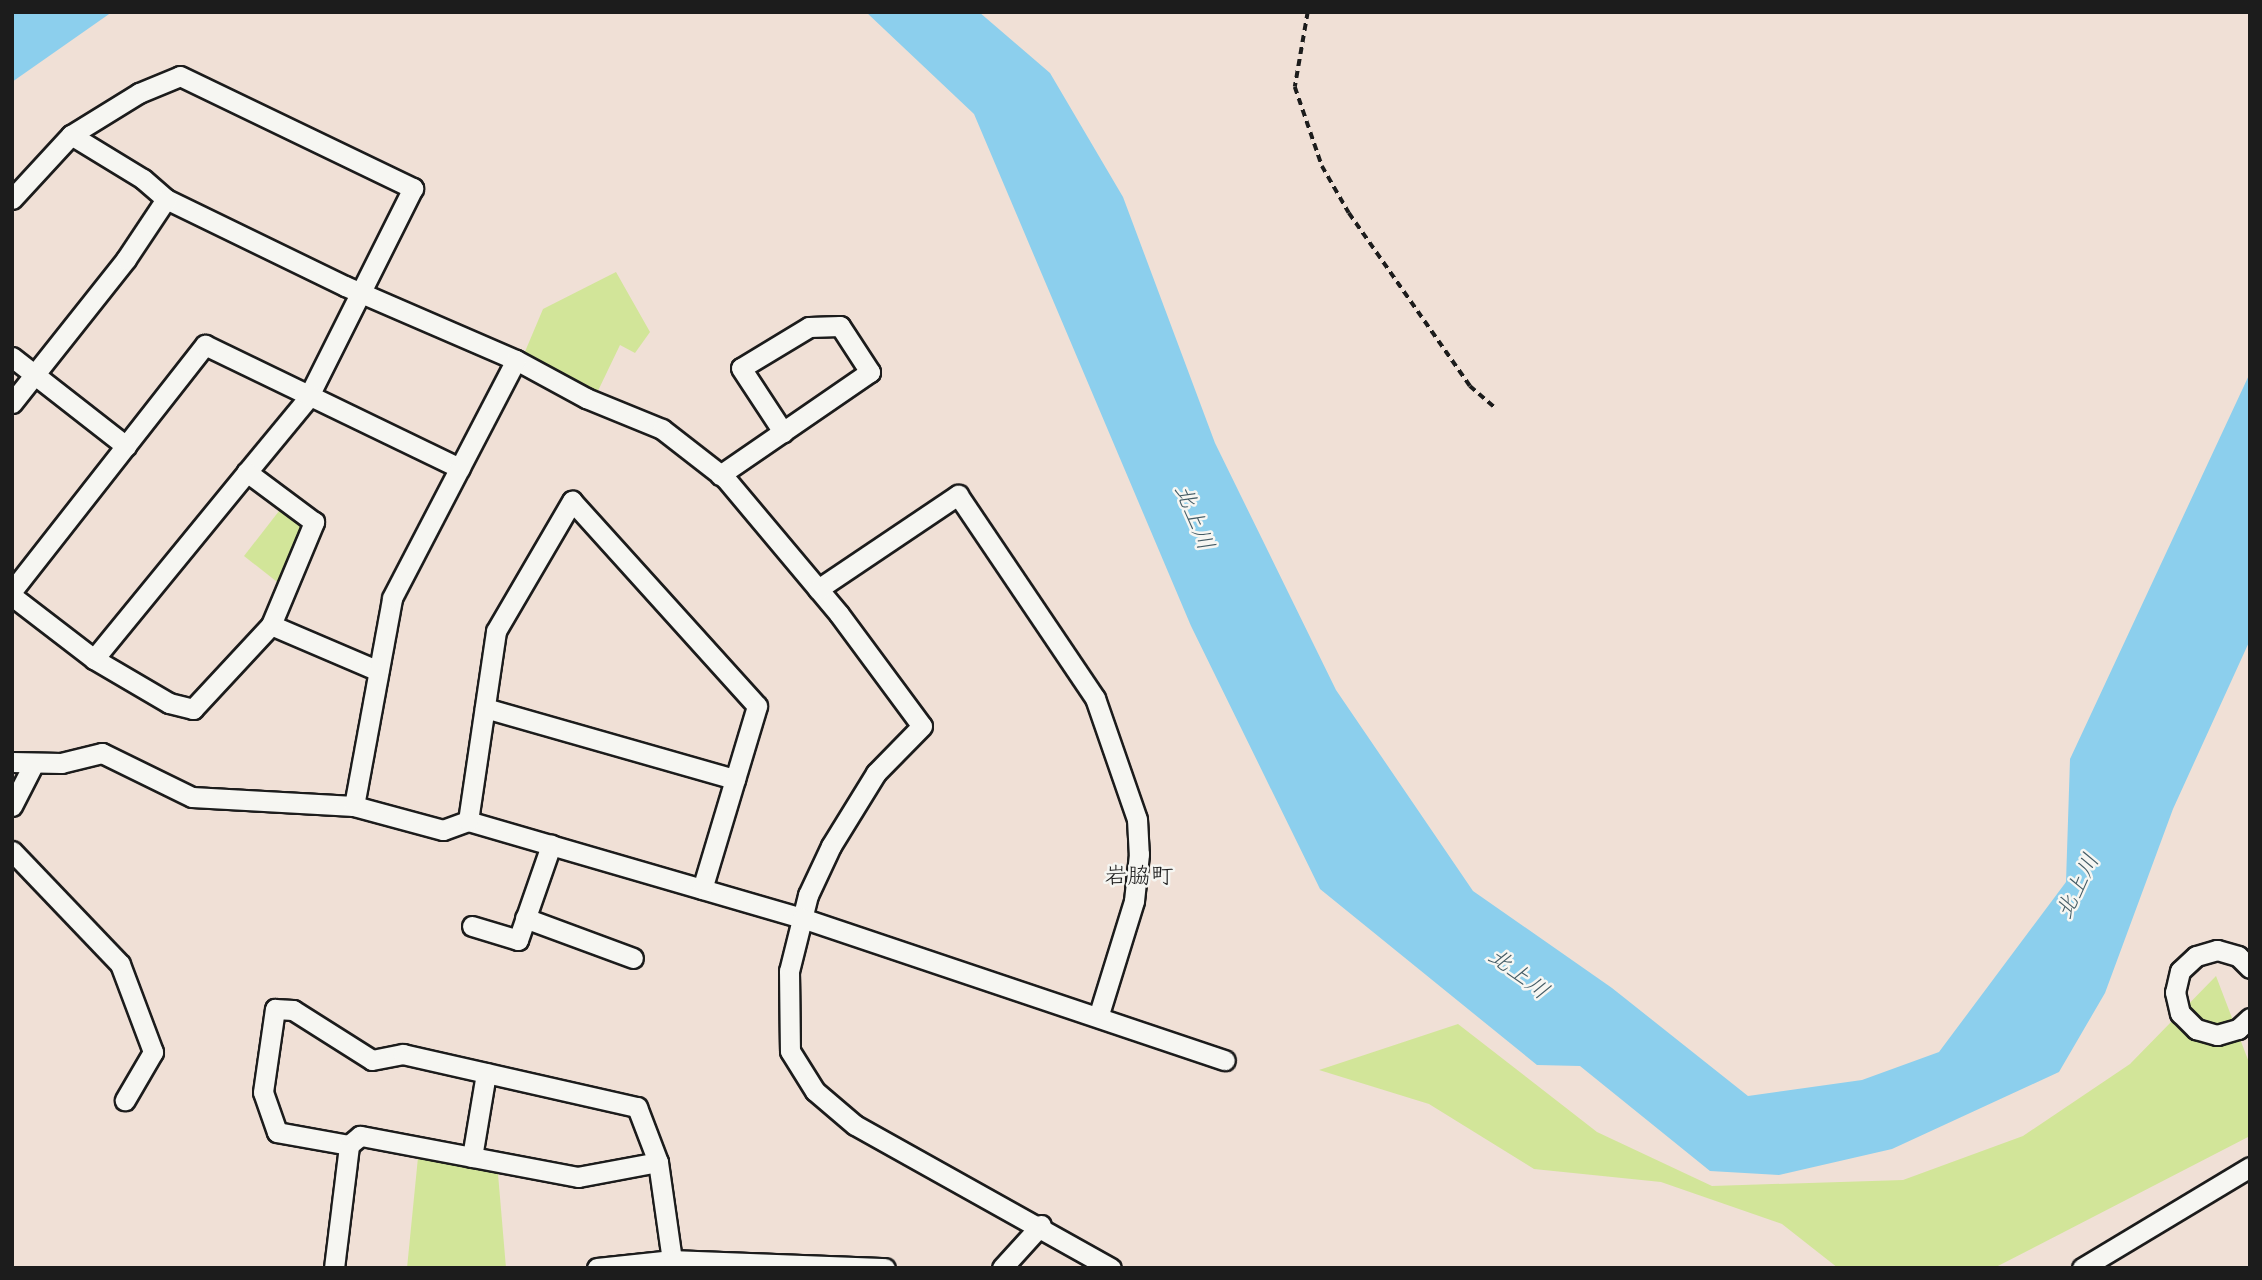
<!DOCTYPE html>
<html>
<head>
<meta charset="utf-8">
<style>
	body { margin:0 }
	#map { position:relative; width:2262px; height:1280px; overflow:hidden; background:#f0e0d6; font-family:"Patrick Hand","Klee One",sans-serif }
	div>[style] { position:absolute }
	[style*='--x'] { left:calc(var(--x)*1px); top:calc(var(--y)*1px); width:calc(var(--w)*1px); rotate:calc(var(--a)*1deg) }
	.green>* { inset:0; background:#d2e599 }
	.water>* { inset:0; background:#8ccfed }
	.path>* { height:3.5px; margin-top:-1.75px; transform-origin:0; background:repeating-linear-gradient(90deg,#1c1c1c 0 7px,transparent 0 12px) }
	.roads { filter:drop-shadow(2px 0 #1c1c1c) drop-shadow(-2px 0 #1c1c1c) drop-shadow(0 2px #1c1c1c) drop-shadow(0 -2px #1c1c1c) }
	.minor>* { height:19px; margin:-9.5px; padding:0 9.5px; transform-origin:9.5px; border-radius:9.5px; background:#f6f6f2 }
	span { translate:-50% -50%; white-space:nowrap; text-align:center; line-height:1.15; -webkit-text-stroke:5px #f6f6f2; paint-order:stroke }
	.water-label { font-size:23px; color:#435b65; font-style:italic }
	.neighbourhood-label { font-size:23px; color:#1c1c1c }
	.frame { position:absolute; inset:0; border:14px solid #1c1c1c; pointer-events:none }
</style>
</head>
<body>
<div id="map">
	<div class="green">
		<div style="clip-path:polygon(616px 272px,650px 332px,635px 353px,620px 345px,595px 397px,524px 354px,543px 309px)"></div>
		<div style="clip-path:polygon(286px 502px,314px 522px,286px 589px,244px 556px)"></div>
		<div style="clip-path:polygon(2216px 976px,2250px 1065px,2250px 1136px,1994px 1268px,1838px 1268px,1782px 1224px,1661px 1182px,1534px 1169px,1429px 1104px,1319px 1070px,1458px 1024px,1597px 1132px,1712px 1186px,1903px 1180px,2023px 1136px,2130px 1064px)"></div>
		<div style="clip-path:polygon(419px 1147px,497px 1162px,506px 1268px,407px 1268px)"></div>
	</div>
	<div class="water">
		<div style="clip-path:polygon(12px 12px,112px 12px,12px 82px)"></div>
		<div style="clip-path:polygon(866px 12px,979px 12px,1050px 73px,1123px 197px,1215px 443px,1336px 690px,1473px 891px,1612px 988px,1748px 1096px,1862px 1080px,1939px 1052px,2066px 882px,2070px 759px,2250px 373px,2250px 640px,2173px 809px,2105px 993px,2059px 1072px,1892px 1149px,1779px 1175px,1710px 1171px,1580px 1066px,1537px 1065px,1320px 889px,1191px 626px,974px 114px)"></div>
	</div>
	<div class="path">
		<div style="--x:1308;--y:12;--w:76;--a:99.8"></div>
		<div style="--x:1295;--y:87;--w:83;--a:71.1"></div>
		<div style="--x:1322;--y:166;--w:54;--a:60.1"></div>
		<div style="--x:1349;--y:213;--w:211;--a:55"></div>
		<div style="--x:1470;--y:386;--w:33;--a:41"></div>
	</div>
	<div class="roads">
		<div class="minor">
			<div style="--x:71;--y:135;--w:84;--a:31.4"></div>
			<div style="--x:143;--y:179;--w:30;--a:41"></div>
			<div style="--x:166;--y:199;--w:199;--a:25.9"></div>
			<div style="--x:345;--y:286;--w:186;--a:23.4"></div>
			<div style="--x:516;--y:360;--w:80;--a:28.5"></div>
			<div style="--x:586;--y:398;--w:82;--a:22.2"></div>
			<div style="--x:662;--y:429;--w:80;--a:37.9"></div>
			<div style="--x:725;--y:478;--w:177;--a:50"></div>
			<div style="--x:839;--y:614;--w:139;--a:53.5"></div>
			<div style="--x:922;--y:726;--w:66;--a:134.4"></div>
			<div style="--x:876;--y:773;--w:86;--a:121.7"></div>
			<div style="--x:831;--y:846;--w:54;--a:115.1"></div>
			<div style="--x:808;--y:895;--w:78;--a:104"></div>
			<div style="--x:789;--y:971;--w:80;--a:89.3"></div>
			<div style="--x:790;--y:1051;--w:47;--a:58"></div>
			<div style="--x:815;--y:1091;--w:52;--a:40.4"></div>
			<div style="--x:855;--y:1125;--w:293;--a:29.2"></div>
			<div style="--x:12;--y:199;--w:87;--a:-47.3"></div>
			<div style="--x:71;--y:135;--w:80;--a:-31.7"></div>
			<div style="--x:139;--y:93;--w:44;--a:-22.5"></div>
			<div style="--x:180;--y:76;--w:259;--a:25.7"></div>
			<div style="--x:413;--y:188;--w:235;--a:116.6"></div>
			<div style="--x:308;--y:398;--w:96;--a:129.5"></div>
			<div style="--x:247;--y:472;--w:242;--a:129.3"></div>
			<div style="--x:94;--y:659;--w:87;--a:30.4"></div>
			<div style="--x:169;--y:703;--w:25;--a:14"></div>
			<div style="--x:193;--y:709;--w:115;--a:-47.1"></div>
			<div style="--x:271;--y:625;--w:112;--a:-67.3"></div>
			<div style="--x:314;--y:522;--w:84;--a:-143.3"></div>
			<div style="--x:12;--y:357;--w:145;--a:38"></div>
			<div style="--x:12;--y:403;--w:184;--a:-51.6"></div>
			<div style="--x:126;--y:259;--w:72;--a:-56.3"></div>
			<div style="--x:720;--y:475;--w:182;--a:-34.5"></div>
			<div style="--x:870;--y:372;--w:55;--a:-123.1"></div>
			<div style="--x:840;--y:326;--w:31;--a:178"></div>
			<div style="--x:809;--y:327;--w:79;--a:148.9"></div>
			<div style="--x:741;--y:368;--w:77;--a:56.7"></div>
			<div style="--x:818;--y:589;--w:169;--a:-33.9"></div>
			<div style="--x:958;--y:495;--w:245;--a:56"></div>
			<div style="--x:1095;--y:698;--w:128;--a:70.9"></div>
			<div style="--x:1137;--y:819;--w:35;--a:87"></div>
			<div style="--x:1139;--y:854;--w:47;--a:96.1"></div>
			<div style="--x:1134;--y:901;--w:121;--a:107.2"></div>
			<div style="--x:12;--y:591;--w:313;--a:-51.9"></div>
			<div style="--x:205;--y:345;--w:283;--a:25.8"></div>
			<div style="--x:12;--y:596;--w:103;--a:37.5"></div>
			<div style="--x:271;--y:625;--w:117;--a:23.1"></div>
			<div style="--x:485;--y:708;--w:260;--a:15.9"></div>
			<div style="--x:12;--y:762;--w:49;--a:1.2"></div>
			<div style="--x:61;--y:763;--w:42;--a:-13.7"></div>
			<div style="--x:102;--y:753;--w:100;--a:26.1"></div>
			<div style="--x:192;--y:797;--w:162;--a:3.2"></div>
			<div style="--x:354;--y:806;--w:92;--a:15.1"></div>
			<div style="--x:443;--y:830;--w:27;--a:-20"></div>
			<div style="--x:468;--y:821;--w:348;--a:16.2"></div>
			<div style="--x:802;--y:918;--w:446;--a:18.6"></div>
			<div style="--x:12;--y:806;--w:48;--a:-62.9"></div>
			<div style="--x:354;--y:806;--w:211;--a:-79.6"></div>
			<div style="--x:392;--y:598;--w:268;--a:-62.5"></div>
			<div style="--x:468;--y:821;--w:192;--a:-81.6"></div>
			<div style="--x:496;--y:631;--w:151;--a:-59.7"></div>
			<div style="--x:572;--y:501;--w:276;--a:47.9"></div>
			<div style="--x:757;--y:706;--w:191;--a:106.7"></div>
			<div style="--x:12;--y:851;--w:156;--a:46.3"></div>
			<div style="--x:120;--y:964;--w:94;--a:69.4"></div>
			<div style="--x:153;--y:1052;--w:56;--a:120.3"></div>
			<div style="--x:525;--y:918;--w:115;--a:20.3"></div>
			<div style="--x:472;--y:926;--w:48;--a:16.9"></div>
			<div style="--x:518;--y:940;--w:101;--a:-70.8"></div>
			<div style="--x:2250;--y:968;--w:17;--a:-135"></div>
			<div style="--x:2238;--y:956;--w:22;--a:-164"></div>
			<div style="--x:2217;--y:950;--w:22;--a:164"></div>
			<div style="--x:2196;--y:956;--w:22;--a:137"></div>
			<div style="--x:2180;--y:971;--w:22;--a:103"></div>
			<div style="--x:2175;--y:992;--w:22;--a:77"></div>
			<div style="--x:2180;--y:1013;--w:23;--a:45"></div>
			<div style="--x:2196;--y:1029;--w:22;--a:16"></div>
			<div style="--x:2217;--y:1035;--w:22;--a:-16"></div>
			<div style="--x:2238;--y:1029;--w:16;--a:-43"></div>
			<div style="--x:472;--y:1157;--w:85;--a:-80.5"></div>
			<div style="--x:658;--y:1162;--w:81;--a:169.4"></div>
			<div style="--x:578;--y:1177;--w:222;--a:-169.3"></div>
			<div style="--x:360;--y:1136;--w:14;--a:141"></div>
			<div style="--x:349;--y:1145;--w:73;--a:-169.8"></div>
			<div style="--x:277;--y:1132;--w:42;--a:-109.3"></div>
			<div style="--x:263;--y:1092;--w:84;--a:-81.8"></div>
			<div style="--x:275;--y:1009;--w:18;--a:3"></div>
			<div style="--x:293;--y:1010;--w:93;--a:32.3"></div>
			<div style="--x:372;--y:1060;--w:32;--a:-11"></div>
			<div style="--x:403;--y:1054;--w:240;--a:12.8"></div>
			<div style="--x:637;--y:1107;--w:59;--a:69.1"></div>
			<div style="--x:658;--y:1162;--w:107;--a:81.9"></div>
			<div style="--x:334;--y:1268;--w:124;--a:-83"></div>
			<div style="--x:597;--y:1268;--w:76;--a:-6"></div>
			<div style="--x:673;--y:1260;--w:212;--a:2.2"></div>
			<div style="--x:1002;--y:1268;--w:58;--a:-47.8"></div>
			<div style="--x:2082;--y:1268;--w:196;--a:-31"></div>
		</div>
	</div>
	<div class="water-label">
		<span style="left:1195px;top:517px;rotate:68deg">北上川</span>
		<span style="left:2077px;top:886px;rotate:-64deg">北上川</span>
		<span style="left:1519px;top:973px;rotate:37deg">北上川</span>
	</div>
	<div class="neighbourhood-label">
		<span style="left:1139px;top:875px">岩脇町</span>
	</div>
	<div class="frame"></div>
</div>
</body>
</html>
